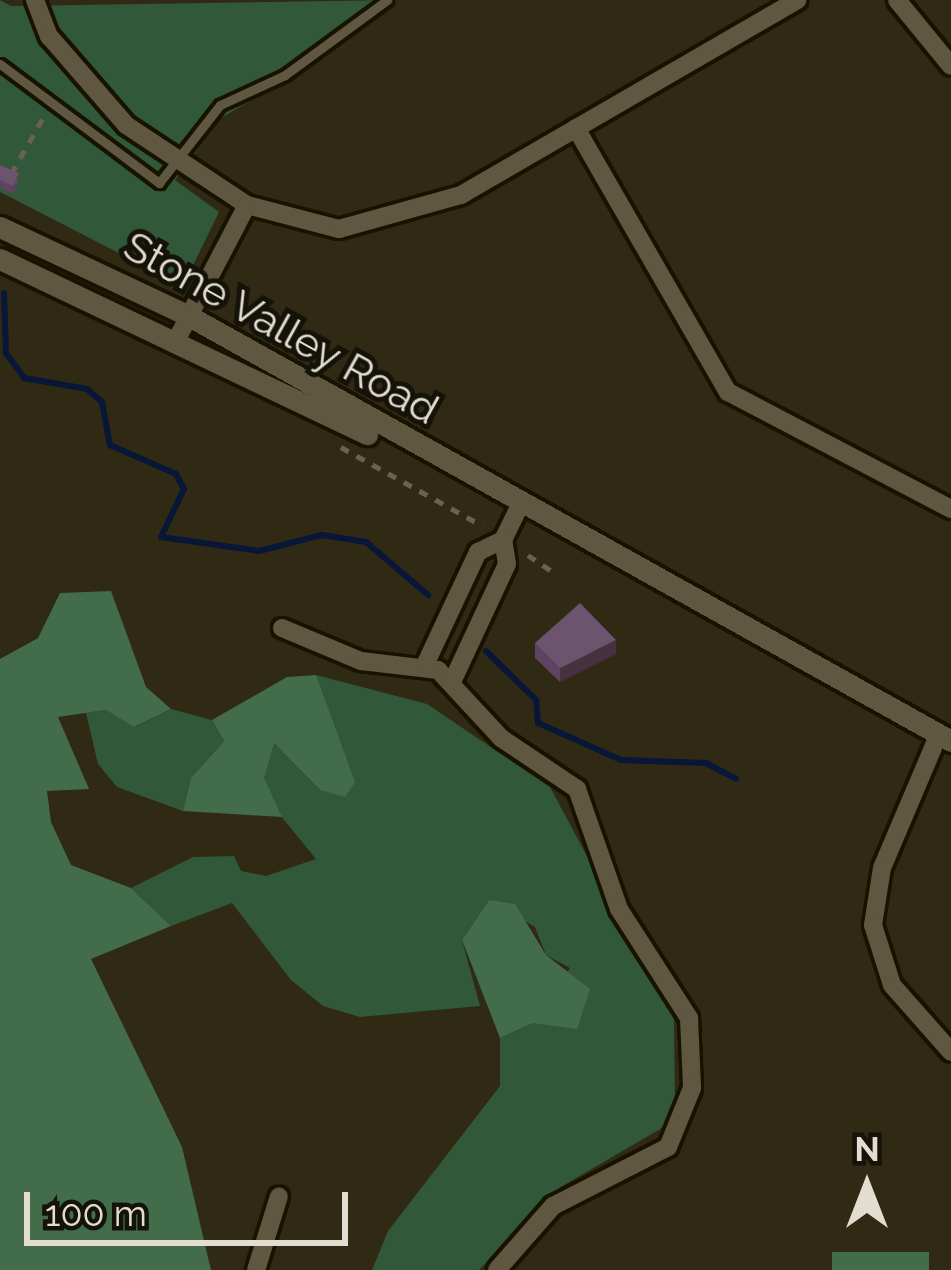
<!DOCTYPE html>
<html>
<head>
<meta charset="utf-8">
<style>
	body { margin:0 }
	#map { position:relative; width:951px; height:1270px; overflow:hidden; background:#302913; font-family:Raleway,sans-serif }
	div>[style] { position:absolute }
	[style*='--x'] { left:calc(var(--x)*1px); top:calc(var(--y)*1px); width:calc(var(--w)*1px); rotate:calc(var(--a)*1deg) }
	.green>* { inset:0; background:#315839 }
	.forest>* { inset:0; background:#436c4b; transform-origin:0 0 }
	.stream>* { height:6px; margin:-3px; padding:0 3px; transform-origin:3px; border-radius:3px; background:#081638 }
	.path>* { height:4.5px; margin-top:-2.25px; transform-origin:0; background:repeating-linear-gradient(90deg,#68624e 0 9px,transparent 0 18px) }
	.roads { filter:drop-shadow(3px 0 #181200) drop-shadow(-3px 0 #181200) drop-shadow(0 3px #181200) drop-shadow(0 -3px #181200) }
	.service>* { height:9px; margin:-4.5px; padding:0 4.5px; transform-origin:4.5px; border-radius:4.5px; background:#5f5740 }
	.minor>* { height:18px; margin:-9px; padding:0 9px; transform-origin:9px; border-radius:9px; background:#5f5740 }
	.tertiary>* { height:21px; margin:-10.5px; padding:0 10.5px; transform-origin:10.5px; border-radius:10.5px; background:#5f5740 }
	.wall>* { inset:0; background:#5e4362 }
	.shaded-wall>* { inset:0; background:#46313e }
	.building>* { inset:0; background:#6c536e }
	span { translate:-50% -50%; white-space:nowrap; text-align:center; line-height:1.15; -webkit-text-stroke:10px #151209; paint-order:stroke }
	.street-label { font-size:42px; color:#e2ddd0 }
	.north { position:absolute; left:807px; top:1126px; width:120px; height:120px; -webkit-text-stroke:9px #151209; paint-order:stroke; rotate:0deg; font-size:33px; font-weight:700; line-height:48px; text-align:center; color:#e2ddd0 }
	.north::after { content:''; display:block; margin:auto; width:42px; height:54px; background:#e2ddd0; clip-path:polygon(50% 0,100% 100%,50% 72%,0 100%) }
	.scale { position:absolute; left:24px; top:1192px; width:324px; height:54px; box-sizing:border-box; border:6px solid #e2ddd0; border-top:0; padding-left:15px; font-size:36px; line-height:42px; white-space:nowrap; color:#e2ddd0; -webkit-text-stroke:9px #151209; paint-order:stroke }
</style>
</head>
<body>
<div id="map">
	<div class="green">
		<div style="clip-path:polygon(0 0,11px 6px,393px 0,324px 58px,221px 118px,175px 180px,219px 212px,183px 286px,0 192px)"></div>
		<div style="clip-path:polygon(316px 675px,427px 704px,550px 787px,674px 1019px,675px 1103px,662px 1128px,559px 1188px,479px 1270px,372px 1270px,388px 1231px,500px 1086px,500px 1038px,533px 1023px,570px 968px,546px 955px,535px 927px,489px 900px,462px 940px,480px 1006px,360px 1017px,323px 1006px,291px 980px,232px 903px,171px 926px,131px 888px,193px 857px,234px 856px,241px 871px,266px 876px,316px 859px,267px 799px,264px 778px,273px 742px,320px 790px,339px 758px)"></div>
		<div style="clip-path:polygon(171px 709px,212px 720px,224px 741px,191px 778px,183px 811px,117px 787px,98px 764px,86px 713px,106px 710px,135px 727px)"></div>
	</div>
	<div class="forest">
		<div style="clip-path:polygon(111px 591px,146px 687px,171px 709px,134px 727px,106px 710px,58px 717px,89px 789px,47px 791px,51px 822px,71px 865px,131px 888px,171px 926px,91px 959px,182px 1147px,211px 1270px,0 1270px,0 659px,38px 638px,60px 593px)"></div>
		<div style="clip-path:polygon(316px 675px,355px 782px,345px 797px,320px 790px,274px 743px,264px 778px,282px 817px,183px 811px,191px 778px,224px 741px,212px 720px,287px 677px)"></div>
		<div style="clip-path:polygon(489px 900px,515px 904px,546px 955px,590px 989px,577px 1029px,533px 1023px,500px 1038px,462px 940px)"></div>
		<div style="left:832px;top:1252px;width:97px;height:21px"></div>
	</div>
	<div class="stream">
		<div style="--x:4;--y:293;--w:60;--a:88.1"></div>
		<div style="--x:6;--y:353;--w:31;--a:54"></div>
		<div style="--x:24;--y:378;--w:64;--a:9.9"></div>
		<div style="--x:87;--y:389;--w:20;--a:41"></div>
		<div style="--x:102;--y:402;--w:44;--a:79.5"></div>
		<div style="--x:110;--y:445;--w:72;--a:23.7"></div>
		<div style="--x:176;--y:474;--w:17;--a:62"></div>
		<div style="--x:184;--y:489;--w:53;--a:115.6"></div>
		<div style="--x:161;--y:537;--w:99;--a:8.1"></div>
		<div style="--x:259;--y:551;--w:65;--a:-14.3"></div>
		<div style="--x:322;--y:535;--w:45;--a:9"></div>
		<div style="--x:366;--y:542;--w:82;--a:40.5"></div>
		<div style="--x:486;--y:651;--w:70;--a:44.4"></div>
		<div style="--x:536;--y:700;--w:23;--a:85"></div>
		<div style="--x:538;--y:723;--w:91;--a:24"></div>
		<div style="--x:621;--y:760;--w:85;--a:2"></div>
		<div style="--x:706;--y:763;--w:34;--a:28"></div>
	</div>
	<div class="path">
		<div style="--x:11;--y:174;--w:67;--a:-60.4"></div>
		<div style="--x:341;--y:447;--w:162;--a:29.1"></div>
		<div style="--x:528;--y:555;--w:29;--a:34"></div>
	</div>
	<div class="roads">
		<div class="service">
			<div style="--x:0;--y:64;--w:199;--a:36.8"></div>
			<div style="--x:159;--y:183;--w:99;--a:-52"></div>
			<div style="--x:220;--y:105;--w:72;--a:-24.8"></div>
			<div style="--x:285;--y:75;--w:127;--a:-36.3"></div>
		</div>
		<div class="minor">
			<div style="--x:35;--y:0;--w:39;--a:69"></div>
			<div style="--x:49;--y:36;--w:118;--a:49.1"></div>
			<div style="--x:126;--y:125;--w:145;--a:33.5"></div>
			<div style="--x:247;--y:205;--w:95;--a:14.6"></div>
			<div style="--x:339;--y:229;--w:127;--a:-15.6"></div>
			<div style="--x:461;--y:195;--w:389;--a:-30.1"></div>
			<div style="--x:897;--y:0;--w:85;--a:50.7"></div>
			<div style="--x:576;--y:128;--w:305;--a:60.1"></div>
			<div style="--x:728;--y:392;--w:252;--a:27.7"></div>
			<div style="--x:176;--y:341;--w:153;--a:-62.4"></div>
			<div style="--x:282;--y:628;--w:86;--a:22.7"></div>
			<div style="--x:361;--y:661;--w:78;--a:6.7"></div>
			<div style="--x:438;--y:670;--w:93;--a:47.2"></div>
			<div style="--x:501;--y:738;--w:92;--a:33.9"></div>
			<div style="--x:577;--y:789;--w:127;--a:70.7"></div>
			<div style="--x:619;--y:909;--w:130;--a:57.3"></div>
			<div style="--x:689;--y:1018;--w:70;--a:87.5"></div>
			<div style="--x:692;--y:1088;--w:64;--a:112.1"></div>
			<div style="--x:668;--y:1147;--w:129;--a:152.8"></div>
			<div style="--x:553;--y:1206;--w:85;--a:131.2"></div>
			<div style="--x:425;--y:665;--w:125;--a:-64.9"></div>
			<div style="--x:478;--y:552;--w:28;--a:-26"></div>
			<div style="--x:503;--y:540;--w:37;--a:-64"></div>
			<div style="--x:452;--y:682;--w:130;--a:-65"></div>
			<div style="--x:507;--y:564;--w:24;--a:-99"></div>
			<div style="--x:938;--y:736;--w:143;--a:113"></div>
			<div style="--x:882;--y:868;--w:58;--a:99"></div>
			<div style="--x:873;--y:925;--w:63;--a:72.4"></div>
			<div style="--x:892;--y:985;--w:89;--a:48.6"></div>
			<div style="--x:256;--y:1270;--w:77;--a:-72.7"></div>
		</div>
		<div class="tertiary">
			<div style="--x:0;--y:227;--w:209;--a:25.2"></div>
			<div style="--x:189;--y:316;--w:873;--a:29.15"></div>
			<div style="--x:0;--y:259;--w:407;--a:25.5"></div>
		</div>
	</div>
	<div class="wall">
		<div style="clip-path:polygon(0 165px,19px 181px,13px 194px,0 188px)"></div>
		<div style="clip-path:polygon(535px 643px,616px 654px,560px 682px,535px 658px)"></div>
	</div>
	<div class="shaded-wall">
		<div style="clip-path:polygon(616px 640px,616px 654px,560px 682px,560px 668px)"></div>
	</div>
	<div class="building">
		<div style="clip-path:polygon(0 165px,19px 173px,13px 186px,0 180px)"></div>
		<div style="clip-path:polygon(580px 603px,616px 640px,560px 668px,535px 643px)"></div>
	</div>
	<div class="street-label">
		<span style="left:281px;top:328px;rotate:29deg">Stone Valley Road</span>
	</div>
	<div class="north">N</div>
	<div class="scale">100 m</div>
</div>
</body>
</html>
